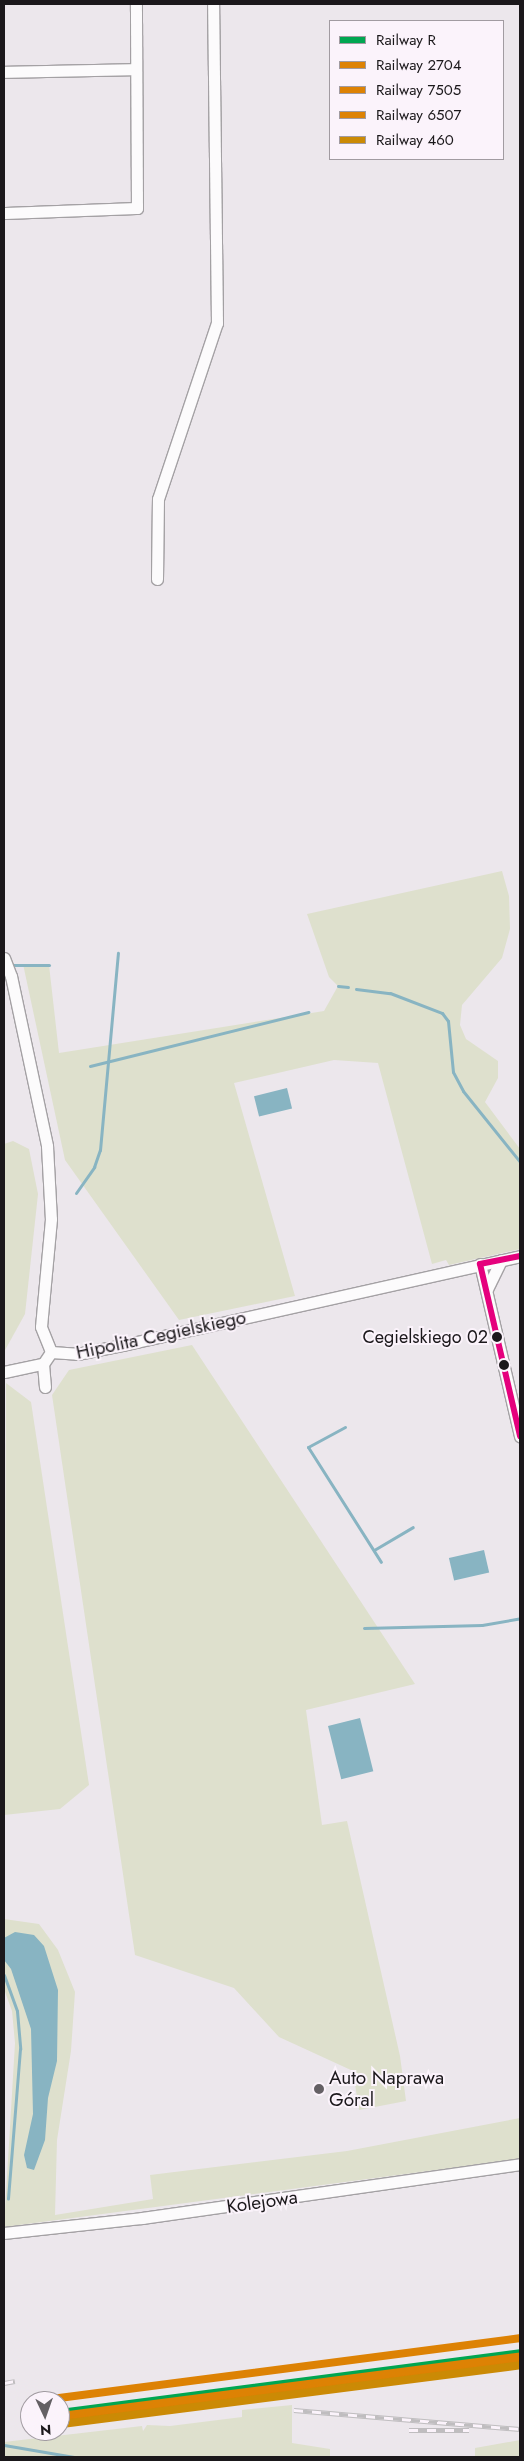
<!DOCTYPE html>
<html>
<head>
<meta charset="utf-8">
<style>
	body { margin:0 }
	#map { position:relative; width:524px; height:2461px; overflow:hidden; background:#ece7ec; font-family:Jost,sans-serif }
	div>[style] { position:absolute }
	[style*='--x'] { left:calc(var(--x)*1px); top:calc(var(--y)*1px); width:calc(var(--w)*1px); rotate:calc(var(--a)*1deg) }
	.green>* { inset:0; background:#dee0cd }
	.water>* { inset:0; background:#88b4c2; transform-origin:0 0 }
	.stream>* { height:3px; margin:-1.5px; padding:0 1.5px; transform-origin:1.5px; border-radius:1.5px; background:#88b4c2 }
	.roads { filter:drop-shadow(1px 0 #a4a1a4) drop-shadow(-1px 0 #a4a1a4) drop-shadow(0 1px #a4a1a4) drop-shadow(0 -1px #a4a1a4) }
	.minor>* { height:11px; margin:-5.5px; padding:0 5.5px; transform-origin:5.5px; border-radius:5.5px; background:#fcfbfc }
	.rail>* { height:5px; margin-top:-2.5px; transform-origin:0; background:repeating-linear-gradient(90deg,#fbf3fb 0 9px,#bfbdbf 0 18px); box-sizing:border-box; border-block:1px solid #bfbdbf }
	.bus-1>* { height:6px; margin:-3px; padding:0 3px; transform-origin:3px; border-radius:3px; background:#e5007d }
	.rail-1>* { height:8px; margin:-4px; padding:0 4px; transform-origin:4px; border-radius:4px; background:#00a651 }
	.rail-2>* { height:8px; margin:-4px; padding:0 4px; transform-origin:4px; border-radius:4px; background:#dd8204 }
	.rail-3>* { height:8px; margin:-4px; padding:0 4px; transform-origin:4px; border-radius:4px; background:#dd8204 }
	.rail-4>* { height:8px; margin:-4px; padding:0 4px; transform-origin:4px; border-radius:4px; background:#dd8204 }
	.rail-5>* { height:8px; margin:-4px; padding:0 4px; transform-origin:4px; border-radius:4px; background:#cb8a05 }
	.dots>* { width:14px; height:14px; translate:-50% -50%; box-sizing:border-box; border:2px solid #fbf3fb; border-radius:50% }
	span { translate:-50% -50%; white-space:nowrap; text-align:center; line-height:1.15; -webkit-text-stroke:4px #fbf3fb; paint-order:stroke }
	.bus-label { font-size:18px; color:#1b181b }
	.right { translate:-100% -50%; text-align:right }
	.street-label { font-size:19px; color:#1b181b }
	.poi-label { font-size:19px; color:#1b181b }
	.left { translate:0 -50%; text-align:left }
	.frame { position:absolute; inset:0; border:5px solid #1b181b; pointer-events:none }
	.legend { position:absolute; left:329px; top:20px; width:175px; height:140px; box-sizing:border-box; background:#fbf3fb; border:1px solid #a19ba1; margin:0; padding:6px 9px; list-style:none; font-size:15px; color:#1b181b }
	.legend li { display:flex; align-items:center; gap:10px; height:25px }
	.legend b { width:25px; border:1px solid #a19ba1 }
	.north { position:absolute; left:20px; top:2391px; width:50px; height:50px; box-sizing:border-box; background:#fbf3fb; border:1px solid #a19ba1; border-radius:50%; rotate:177deg; font-size:14px; font-weight:700; line-height:20px; text-align:center; color:#1b181b }
	.north::after { content:''; display:block; margin:auto; width:18px; height:22px; background:#646064; clip-path:polygon(50% 0,100% 100%,50% 72%,0 100%) }
</style>
</head>
<body>
<div id="map">
	<div class="green">
		<div style="clip-path:polygon(502px 871px,509px 896px,510px 929px,502px 958px,462px 1005px,460px 1025px,466px 1039px,498px 1061px,498px 1078px,485px 1102px,520px 1149px,520px 1249px,449px 1265px,446px 1260px,432px 1264px,378px 1063px,334px 1060px,234px 1083px,295px 1296px,179px 1320px,65px 1160px,23px 964px,49px 965px,59px 1053px,324px 1011px,338px 986px,329px 977px,307px 914px)"></div>
		<div style="clip-path:polygon(13px 1141px,29px 1149px,38px 1194px,25px 1314px,4px 1352px,4px 1144px)"></div>
		<div style="clip-path:polygon(192px 1345px,415px 1684px,306px 1710px,322px 1825px,347px 1821px,400px 2056px,406px 2101px,359px 2110px,353px 2071px,279px 2037px,234px 1988px,135px 1955px,52px 1395px,69px 1370px)"></div>
		<div style="clip-path:polygon(6px 1383px,31px 1402px,89px 1785px,60px 1809px,4px 1815px)"></div>
		<div style="clip-path:polygon(4px 1919px,39px 1924px,58px 1950px,75px 1992px,71px 2051px,57px 2140px,55px 2215px,153px 2199px,150px 2175px,347px 2151px,520px 2118px,520px 2159px,4px 2227px,15px 2043px,12px 2011px,4px 1989px)"></div>
		<div style="clip-path:polygon(292px 2405px,292px 2443px,330px 2449px,330px 2457px,4px 2457px,4px 2442px,142px 2426px,143px 2431px,147px 2425px,170px 2426px,242px 2417px,242px 2410px)"></div>
		<div style="clip-path:polygon(520px 2440px,520px 2457px,475px 2457px,475px 2448px)"></div>
	</div>
	<div class="water">
		<div style="left:287px;top:1088px;width:21px;height:34px;rotate:76deg"></div>
		<div style="left:484px;top:1550px;width:23px;height:36px;rotate:77deg"></div>
		<div style="left:360px;top:1718px;width:55px;height:33px;rotate:76deg"></div>
		<div style="clip-path:polygon(15px 1932px,34px 1935px,44px 1946px,58px 1990px,57px 2061px,48px 2098px,45px 2140px,34px 2170px,27px 2168px,24px 2155px,33px 2114px,31px 2029px,11px 1969px,4px 1960px,4px 1938px)"></div>
	</div>
	<div class="stream">
		<div style="--x:10;--y:965;--w:39;--a:0"></div>
		<div style="--x:338;--y:986;--w:10;--a:6"></div>
		<div style="--x:356;--y:989;--w:34;--a:7"></div>
		<div style="--x:390;--y:993;--w:56;--a:21"></div>
		<div style="--x:442;--y:1013;--w:10;--a:53"></div>
		<div style="--x:448;--y:1021;--w:51;--a:84.4"></div>
		<div style="--x:453;--y:1072;--w:21;--a:62"></div>
		<div style="--x:463;--y:1091;--w:91;--a:51.2"></div>
		<div style="--x:90;--y:1066;--w:225;--a:-13.9"></div>
		<div style="--x:76;--y:1193;--w:32;--a:-55"></div>
		<div style="--x:94;--y:1167;--w:18;--a:-71"></div>
		<div style="--x:100;--y:1150;--w:198;--a:-84.8"></div>
		<div style="--x:345;--y:1427;--w:42;--a:151.6"></div>
		<div style="--x:308;--y:1447;--w:136;--a:57.6"></div>
		<div style="--x:374;--y:1550;--w:45;--a:-30.5"></div>
		<div style="--x:364;--y:1628;--w:118;--a:-1.5"></div>
		<div style="--x:482;--y:1625;--w:39;--a:-10"></div>
		<div style="--x:4;--y:1975;--w:38;--a:70"></div>
		<div style="--x:17;--y:2011;--w:38;--a:85"></div>
		<div style="--x:20;--y:2049;--w:150;--a:94.6"></div>
		<div style="--x:4;--y:2445;--w:71;--a:9.7"></div>
	</div>
	<div class="roads">
		<div class="minor">
			<div style="--x:4;--y:72;--w:132;--a:-1.3"></div>
			<div style="--x:4;--y:213;--w:133;--a:-2.2"></div>
			<div style="--x:137;--y:208;--w:204;--a:-90.3"></div>
			<div style="--x:157;--y:579;--w:80;--a:-89.3"></div>
			<div style="--x:158;--y:499;--w:186;--a:-71.5"></div>
			<div style="--x:217;--y:323;--w:319;--a:-90.7"></div>
			<div style="--x:4;--y:958;--w:19;--a:69"></div>
			<div style="--x:11;--y:976;--w:174;--a:78"></div>
			<div style="--x:47;--y:1146;--w:73;--a:86.9"></div>
			<div style="--x:51;--y:1219;--w:108;--a:95.3"></div>
			<div style="--x:41;--y:1327;--w:27;--a:68"></div>
			<div style="--x:51;--y:1352;--w:26;--a:4"></div>
			<div style="--x:77;--y:1354;--w:47;--a:-11.1"></div>
			<div style="--x:123;--y:1345;--w:407;--a:-12.6"></div>
			<div style="--x:480;--y:1264;--w:177;--a:76.9"></div>
			<div style="--x:487;--y:1289;--w:32;--a:-64"></div>
			<div style="--x:43;--y:1364;--w:23;--a:85"></div>
			<div style="--x:4;--y:1372;--w:40;--a:-12"></div>
			<div style="--x:43;--y:1364;--w:14;--a:-56"></div>
			<div style="--x:4;--y:2233;--w:139;--a:-6.2"></div>
			<div style="--x:142;--y:2218;--w:382;--a:-8.1"></div>
		</div>
	</div>
	<div class="rail">
		<div style="--x:4;--y:2383;--w:11;--a:-10"></div>
		<div style="--x:294;--y:2410;--w:227;--a:4.8"></div>
		<div style="--x:409;--y:2430;--w:60;--a:0"></div>
	</div>
	<div class="bus-1">
		<div style="--x:520;--y:1256;--w:41;--a:168.7"></div>
		<div style="--x:480;--y:1264;--w:177;--a:76.9"></div>
	</div>
	<div class="rail-1">
		<div style="--x:60;--y:2413;--w:464;--a:-7.4"></div>
	</div>
	<div class="rail-2">
		<div style="--x:61;--y:2422;--w:463;--a:-7.4"></div>
	</div>
	<div class="rail-3">
		<div style="--x:61;--y:2416;--w:463;--a:-7.4"></div>
	</div>
	<div class="rail-4">
		<div style="--x:59;--y:2398;--w:464;--a:-7.4"></div>
	</div>
	<div class="rail-5">
		<div style="--x:62;--y:2424;--w:462;--a:-7.3"></div>
	</div>
	<div class="dots">
		<div style="left:497px;top:1337px;background:#1b181b"></div>
		<div style="left:504px;top:1365px;background:#1b181b"></div>
		<div style="left:319px;top:2089px;background:#646064"></div>
	</div>
	<div class="bus-label">
		<span class="right" style="left:488px;top:1337px">Cegielskiego 02</span>
	</div>
	<div class="street-label">
		<span style="left:161px;top:1335px;rotate:-12deg">Hipolita Cegielskiego</span>
		<span style="left:262px;top:2202px;rotate:-8deg">Kolejowa</span>
	</div>
	<div class="poi-label">
		<span class="left" style="left:329px;top:2089px">Auto Naprawa<br>Góral</span>
	</div>
	<div class="frame"></div>
	<ul class="legend">
	<li><b style="height:6px;background:#00a651"></b>Railway R</li>
	<li><b style="height:6px;background:#dd8204"></b>Railway 2704</li>
	<li><b style="height:6px;background:#dd8204"></b>Railway 7505</li>
	<li><b style="height:6px;background:#dd8204"></b>Railway 6507</li>
	<li><b style="height:6px;background:#cb8a05"></b>Railway 460</li>
	</ul>
	<div class="north">N</div>
</div>
</body>
</html>
